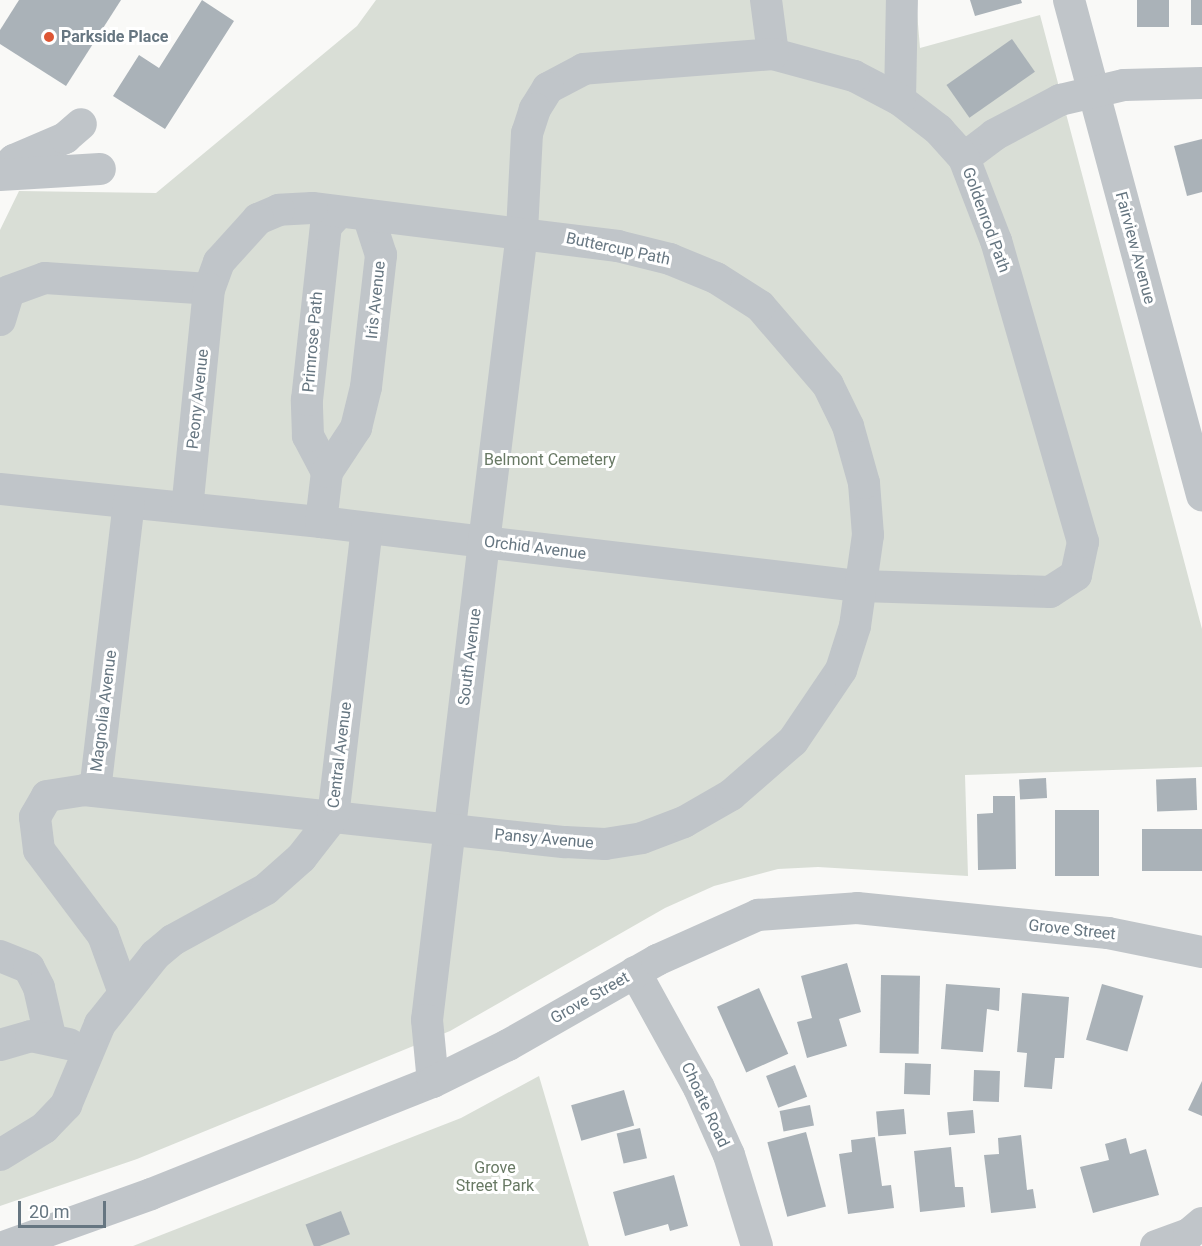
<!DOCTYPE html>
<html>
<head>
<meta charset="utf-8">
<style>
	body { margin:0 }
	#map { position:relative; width:1202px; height:1246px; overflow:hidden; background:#f9f9f7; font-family:Roboto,sans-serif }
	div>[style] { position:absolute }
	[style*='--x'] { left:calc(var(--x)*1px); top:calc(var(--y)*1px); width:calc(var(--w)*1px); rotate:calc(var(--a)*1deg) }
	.green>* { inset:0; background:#d9ded6 }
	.building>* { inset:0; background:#aab2b8; transform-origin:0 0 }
	.minor>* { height:32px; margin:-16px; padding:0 16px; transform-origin:16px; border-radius:16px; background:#c0c5c9 }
	.dots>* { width:16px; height:16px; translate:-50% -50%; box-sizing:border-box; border:3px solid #fff; border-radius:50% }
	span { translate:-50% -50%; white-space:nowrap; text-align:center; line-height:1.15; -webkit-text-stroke:6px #fff; paint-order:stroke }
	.poi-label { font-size:16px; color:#667681; font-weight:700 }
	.left { translate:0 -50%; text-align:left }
	.street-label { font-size:16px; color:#667681 }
	.park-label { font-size:16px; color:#687964 }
	.scale { position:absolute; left:18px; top:1201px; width:88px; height:27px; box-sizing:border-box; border:3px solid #667681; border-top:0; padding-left:8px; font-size:18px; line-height:21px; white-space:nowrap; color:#667681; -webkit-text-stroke:4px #fff; paint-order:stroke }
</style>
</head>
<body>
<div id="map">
	<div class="green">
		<div style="clip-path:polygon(376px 0,916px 0,920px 48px,1040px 15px,1202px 629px,1202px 767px,965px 775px,968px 876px,818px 867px,778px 869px,714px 886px,665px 908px,450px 1031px,137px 1159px,0 1206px,0 230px,19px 191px,156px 193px,357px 26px)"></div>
		<div style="clip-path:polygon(539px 1076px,589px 1246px,133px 1246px,461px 1118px)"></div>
	</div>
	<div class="building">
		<div style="clip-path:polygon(19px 0,121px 0,66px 86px,0 44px,0 30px)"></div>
		<div style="clip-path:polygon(202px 0,234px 21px,165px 129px,113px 96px,139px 55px,159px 68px)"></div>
		<div style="clip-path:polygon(970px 0,1021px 0,1022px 3px,975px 16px)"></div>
		<div style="left:1137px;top:0;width:32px;height:27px"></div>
		<div style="left:1191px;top:0;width:11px;height:25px"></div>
		<div style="left:1012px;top:39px;width:40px;height:80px;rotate:55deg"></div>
		<div style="clip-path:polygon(1202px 139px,1202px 192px,1187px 196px,1174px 146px)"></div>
		<div style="left:1046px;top:778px;width:20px;height:27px;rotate:87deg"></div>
		<div style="left:1196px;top:778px;width:32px;height:40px;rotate:88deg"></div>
		<div style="clip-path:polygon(993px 796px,1015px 796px,1016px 869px,978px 870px,977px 814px,993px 813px)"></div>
		<div style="left:1055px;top:810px;width:44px;height:66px"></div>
		<div style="left:1142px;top:829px;width:60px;height:42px"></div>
		<div style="clip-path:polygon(847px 963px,861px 1012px,839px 1019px,847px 1046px,807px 1058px,797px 1022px,812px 1018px,801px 976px)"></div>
		<div style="left:881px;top:975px;width:39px;height:78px;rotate:1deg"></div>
		<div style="clip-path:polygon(946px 984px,1000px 988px,999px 1011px,987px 1009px,983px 1052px,941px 1049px)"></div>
		<div style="left:1102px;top:984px;width:43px;height:58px;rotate:16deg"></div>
		<div style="left:759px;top:988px;width:72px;height:46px;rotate:66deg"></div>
		<div style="clip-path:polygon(1022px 993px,1069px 997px,1064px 1058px,1055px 1058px,1052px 1089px,1024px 1087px,1027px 1053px,1017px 1052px)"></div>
		<div style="left:905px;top:1063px;width:26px;height:31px;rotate:2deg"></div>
		<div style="left:795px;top:1065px;width:34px;height:31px;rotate:69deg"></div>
		<div style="left:974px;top:1070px;width:26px;height:31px;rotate:2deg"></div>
		<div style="clip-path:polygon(1202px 1081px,1202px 1116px,1188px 1110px)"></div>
		<div style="left:624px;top:1090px;width:37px;height:55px;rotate:74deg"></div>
		<div style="left:810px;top:1105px;width:21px;height:31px;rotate:79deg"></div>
		<div style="left:904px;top:1109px;width:25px;height:28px;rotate:85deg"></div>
		<div style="left:973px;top:1110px;width:23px;height:26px;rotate:85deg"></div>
		<div style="left:640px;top:1128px;width:31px;height:24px;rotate:77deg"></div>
		<div style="left:806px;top:1132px;width:77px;height:40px;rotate:75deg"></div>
		<div style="clip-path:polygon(1021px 1135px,1027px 1190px,1033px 1189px,1036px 1208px,991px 1213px,984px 1155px,999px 1154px,998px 1138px)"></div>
		<div style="clip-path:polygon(875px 1137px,882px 1186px,891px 1185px,894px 1208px,848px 1214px,839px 1154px,852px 1152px,851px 1140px)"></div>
		<div style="clip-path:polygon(1126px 1138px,1130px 1154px,1146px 1149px,1159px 1195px,1093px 1213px,1080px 1167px,1109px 1160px,1105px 1144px)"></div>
		<div style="clip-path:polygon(951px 1147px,955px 1187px,963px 1187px,965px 1207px,920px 1212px,914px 1151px)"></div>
		<div style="clip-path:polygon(674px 1175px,688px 1226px,670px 1231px,668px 1224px,625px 1236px,613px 1192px)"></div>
		<div style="left:341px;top:1211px;width:25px;height:38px;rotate:69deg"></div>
	</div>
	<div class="minor">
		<div style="--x:766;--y:0;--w:54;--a:82.6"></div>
		<div style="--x:1069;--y:0;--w:513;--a:74.96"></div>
		<div style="--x:900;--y:100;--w:100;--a:-88.9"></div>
		<div style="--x:964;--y:158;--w:38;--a:-37"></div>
		<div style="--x:994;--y:135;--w:75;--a:-27.9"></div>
		<div style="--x:1060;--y:100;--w:66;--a:-13.2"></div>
		<div style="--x:1124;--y:85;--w:78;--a:-1.5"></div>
		<div style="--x:0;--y:173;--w:19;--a:-43"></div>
		<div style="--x:14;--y:160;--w:56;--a:-23.3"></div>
		<div style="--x:65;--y:138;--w:21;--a:-41"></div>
		<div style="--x:0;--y:175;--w:100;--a:-3.4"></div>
		<div style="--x:0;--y:320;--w:30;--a:-73"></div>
		<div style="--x:9;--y:291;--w:38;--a:-20"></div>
		<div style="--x:45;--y:278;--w:164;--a:3.8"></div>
		<div style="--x:327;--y:472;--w:41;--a:-117.8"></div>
		<div style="--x:308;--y:436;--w:36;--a:-92"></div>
		<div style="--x:307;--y:400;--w:175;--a:-83.8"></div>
		<div style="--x:326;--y:226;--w:18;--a:-47"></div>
		<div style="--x:0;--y:489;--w:323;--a:5.9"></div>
		<div style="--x:321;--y:522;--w:164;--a:7"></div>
		<div style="--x:484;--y:542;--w:380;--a:6.7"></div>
		<div style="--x:861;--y:586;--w:189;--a:1.8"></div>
		<div style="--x:1050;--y:592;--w:31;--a:-33"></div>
		<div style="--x:1076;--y:575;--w:34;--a:-78"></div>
		<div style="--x:1083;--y:542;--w:313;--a:-106.1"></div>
		<div style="--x:996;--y:241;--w:89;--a:-111.1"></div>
		<div style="--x:964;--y:158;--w:38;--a:-132"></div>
		<div style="--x:939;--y:130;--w:49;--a:-142.4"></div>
		<div style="--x:900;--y:100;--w:52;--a:-152.4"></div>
		<div style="--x:854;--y:76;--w:84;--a:-164.8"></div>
		<div style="--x:773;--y:54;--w:190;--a:175.5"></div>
		<div style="--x:584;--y:69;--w:41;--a:152.2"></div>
		<div style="--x:548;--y:88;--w:25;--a:122"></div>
		<div style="--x:535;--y:109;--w:25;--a:108"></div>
		<div style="--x:527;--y:133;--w:100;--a:92.9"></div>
		<div style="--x:522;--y:233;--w:311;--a:97"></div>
		<div style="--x:484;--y:542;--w:481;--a:96.8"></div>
		<div style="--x:427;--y:1020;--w:62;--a:84.5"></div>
		<div style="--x:321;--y:522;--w:50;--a:-83.2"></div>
		<div style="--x:327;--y:472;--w:53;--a:-56.6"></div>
		<div style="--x:356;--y:428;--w:42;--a:-76.3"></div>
		<div style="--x:366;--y:387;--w:133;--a:-83.5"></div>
		<div style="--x:381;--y:255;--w:42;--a:-108"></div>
		<div style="--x:95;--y:791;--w:290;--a:-83.3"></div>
		<div style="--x:0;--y:956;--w:31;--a:22"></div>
		<div style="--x:29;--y:968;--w:22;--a:63"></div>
		<div style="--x:39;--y:988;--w:49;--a:77.1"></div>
		<div style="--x:635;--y:972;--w:132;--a:61.1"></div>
		<div style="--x:699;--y:1088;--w:73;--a:65.9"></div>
		<div style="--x:729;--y:1155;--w:95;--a:72.9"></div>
		<div style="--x:123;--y:990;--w:59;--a:-110"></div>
		<div style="--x:103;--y:935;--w:106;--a:-127"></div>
		<div style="--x:39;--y:850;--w:33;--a:-97"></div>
		<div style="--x:35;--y:817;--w:24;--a:-60"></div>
		<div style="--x:47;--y:796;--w:37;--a:-9"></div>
		<div style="--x:84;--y:790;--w:484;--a:6.2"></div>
		<div style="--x:565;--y:842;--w:40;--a:2.9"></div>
		<div style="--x:605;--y:844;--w:37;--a:-9"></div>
		<div style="--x:642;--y:838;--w:45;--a:-20.9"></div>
		<div style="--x:684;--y:822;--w:54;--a:-29.9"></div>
		<div style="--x:731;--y:795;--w:82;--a:-41.1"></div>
		<div style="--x:793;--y:741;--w:86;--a:-55.9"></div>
		<div style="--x:841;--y:670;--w:46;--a:-72.3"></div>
		<div style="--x:855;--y:626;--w:92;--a:-81.9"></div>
		<div style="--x:868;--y:535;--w:52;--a:-94.4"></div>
		<div style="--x:864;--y:483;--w:59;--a:-105.7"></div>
		<div style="--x:848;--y:426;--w:46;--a:-116"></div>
		<div style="--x:828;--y:385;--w:104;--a:-130.7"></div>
		<div style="--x:760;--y:306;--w:52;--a:-147.5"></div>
		<div style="--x:716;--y:278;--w:50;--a:-157.6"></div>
		<div style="--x:670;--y:259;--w:54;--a:-166"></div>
		<div style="--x:618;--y:246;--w:308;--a:-172.9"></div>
		<div style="--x:312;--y:208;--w:33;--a:177"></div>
		<div style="--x:279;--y:210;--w:23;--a:157"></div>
		<div style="--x:258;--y:219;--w:58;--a:132.2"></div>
		<div style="--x:219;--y:262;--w:29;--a:110"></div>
		<div style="--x:209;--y:289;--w:220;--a:95.7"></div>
		<div style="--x:0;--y:1045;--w:32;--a:-16"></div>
		<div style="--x:31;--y:1036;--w:39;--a:12"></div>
		<div style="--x:0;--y:1155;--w:52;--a:-31.5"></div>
		<div style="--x:44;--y:1128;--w:32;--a:-46"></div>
		<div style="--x:66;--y:1105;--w:88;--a:-67.2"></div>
		<div style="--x:100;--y:1024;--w:88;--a:-51.4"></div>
		<div style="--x:155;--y:955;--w:23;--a:-40"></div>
		<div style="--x:173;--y:940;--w:106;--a:-28.7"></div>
		<div style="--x:266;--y:889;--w:47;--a:-41.5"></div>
		<div style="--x:301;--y:858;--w:52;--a:-52"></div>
		<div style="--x:333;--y:817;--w:291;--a:-83.3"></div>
		<div style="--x:6;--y:1246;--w:154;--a:-19.7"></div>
		<div style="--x:151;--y:1194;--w:303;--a:-21.7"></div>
		<div style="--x:433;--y:1082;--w:84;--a:-26.3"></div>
		<div style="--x:508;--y:1045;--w:172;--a:-29.7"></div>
		<div style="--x:657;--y:960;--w:111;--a:-24"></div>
		<div style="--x:758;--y:915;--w:99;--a:-4"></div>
		<div style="--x:857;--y:908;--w:252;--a:5.7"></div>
		<div style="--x:1108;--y:933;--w:96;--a:11.4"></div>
		<div style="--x:1156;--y:1246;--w:35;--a:-20"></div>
		<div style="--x:1189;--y:1234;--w:17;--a:-40"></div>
	</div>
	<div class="dots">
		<div style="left:49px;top:37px;background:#dd5634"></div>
	</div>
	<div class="poi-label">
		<span class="left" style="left:61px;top:37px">Parkside Place</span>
	</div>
	<div class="street-label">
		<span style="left:986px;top:220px;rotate:70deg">Goldenrod Path</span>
		<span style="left:1135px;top:248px;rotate:75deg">Fairview Avenue</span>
		<span style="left:618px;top:249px;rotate:12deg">Buttercup Path</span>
		<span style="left:376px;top:300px;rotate:-84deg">Iris Avenue</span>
		<span style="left:313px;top:342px;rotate:-85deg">Primrose Path</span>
		<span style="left:198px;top:399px;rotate:-84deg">Peony Avenue</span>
		<span style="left:535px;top:548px;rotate:7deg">Orchid Avenue</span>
		<span style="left:470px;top:657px;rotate:-83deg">South Avenue</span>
		<span style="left:104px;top:711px;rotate:-83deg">Magnolia Avenue</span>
		<span style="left:340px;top:755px;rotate:-83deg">Central Avenue</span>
		<span style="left:544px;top:839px;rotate:5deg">Pansy Avenue</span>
		<span style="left:1072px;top:930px;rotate:6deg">Grove Street</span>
		<span style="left:590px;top:998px;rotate:-30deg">Grove Street</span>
		<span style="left:705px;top:1105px;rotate:65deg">Choate Road</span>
	</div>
	<div class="park-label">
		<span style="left:550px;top:460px">Belmont Cemetery</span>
		<span style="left:495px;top:1177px">Grove<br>Street Park</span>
	</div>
	<div class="scale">20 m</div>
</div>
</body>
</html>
